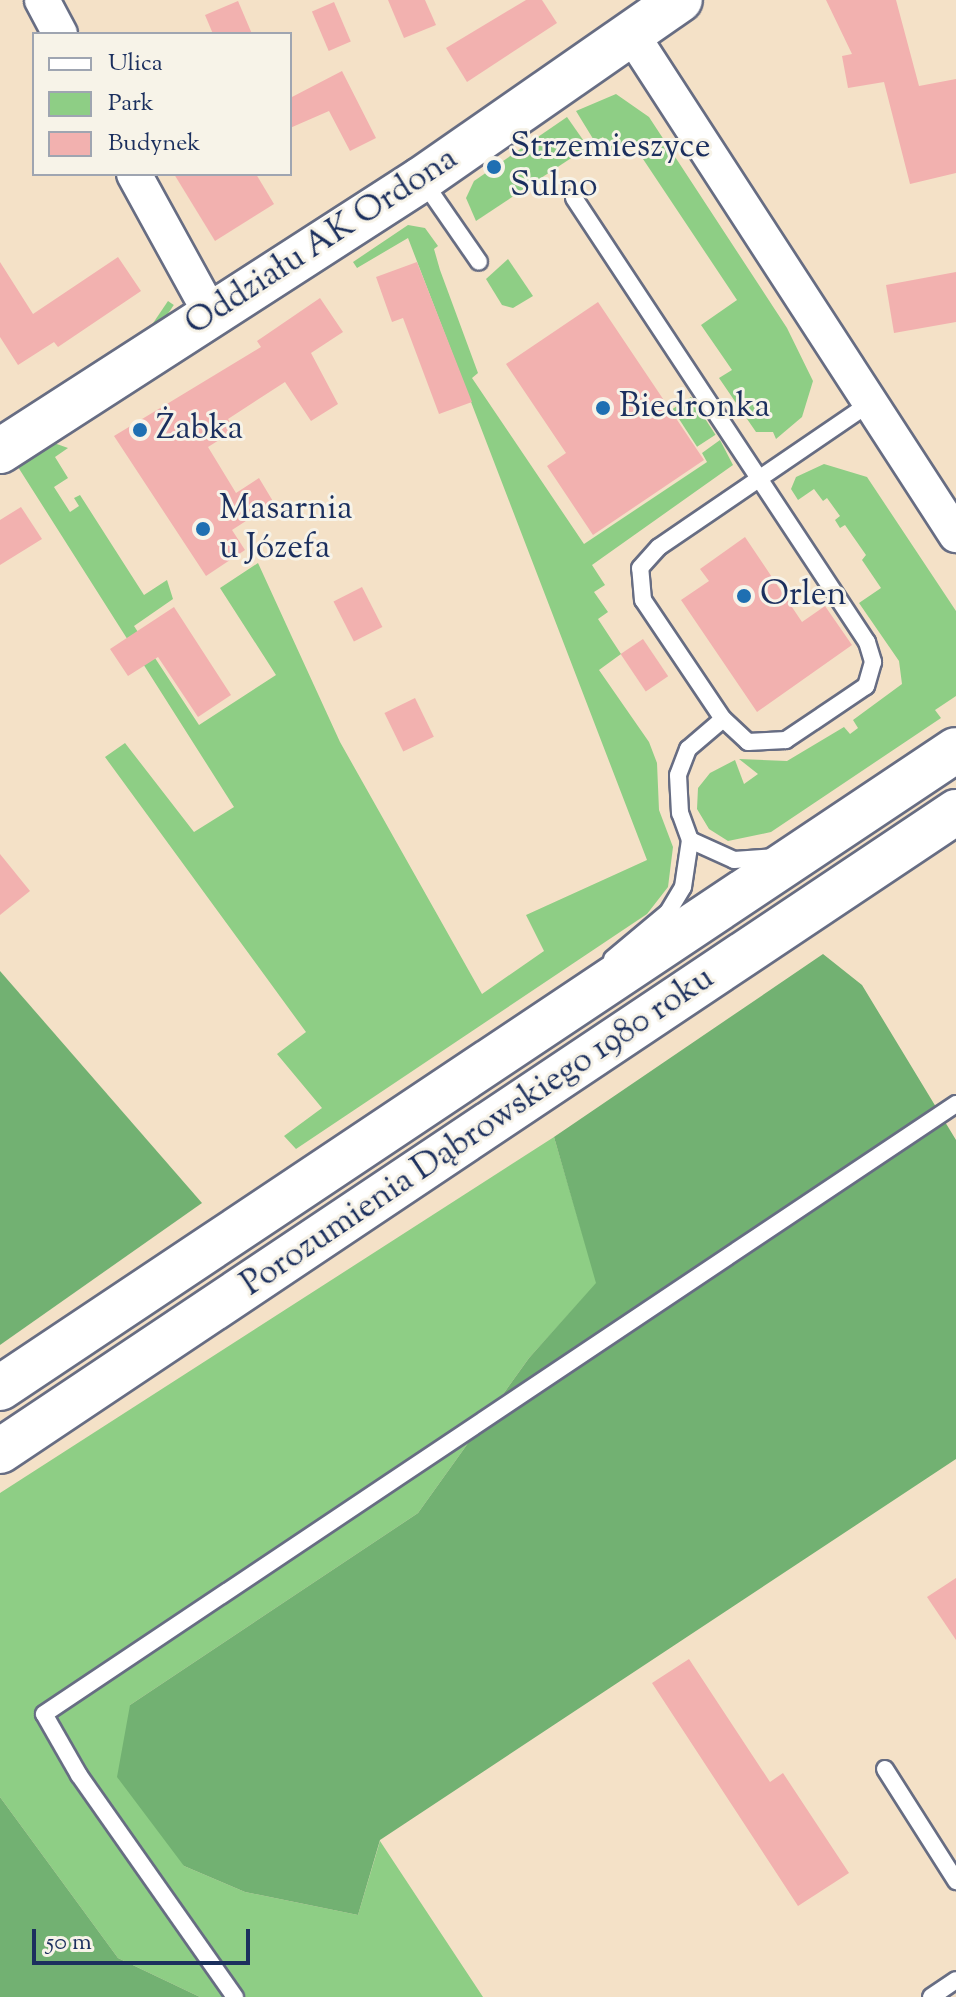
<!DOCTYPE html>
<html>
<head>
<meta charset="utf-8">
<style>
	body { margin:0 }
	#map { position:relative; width:956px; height:1997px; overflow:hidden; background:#f4e1c7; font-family:"Sorts Mill Goudy",serif }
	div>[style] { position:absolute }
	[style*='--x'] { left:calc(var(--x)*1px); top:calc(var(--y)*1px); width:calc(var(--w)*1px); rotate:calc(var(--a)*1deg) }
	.green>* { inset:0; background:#8ece85; transform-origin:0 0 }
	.forest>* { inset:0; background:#72b172 }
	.building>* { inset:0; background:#f2b1af; transform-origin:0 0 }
	.roads { filter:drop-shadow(2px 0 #676d83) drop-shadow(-2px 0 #676d83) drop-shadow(0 2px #676d83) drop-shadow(0 -2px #676d83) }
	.lane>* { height:16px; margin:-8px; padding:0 8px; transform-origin:8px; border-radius:8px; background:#fff }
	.street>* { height:34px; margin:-17px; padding:0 17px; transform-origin:17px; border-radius:17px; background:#fff }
	.secondary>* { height:44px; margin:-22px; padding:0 22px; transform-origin:22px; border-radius:22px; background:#fff }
	.primary>* { height:44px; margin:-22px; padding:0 22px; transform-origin:22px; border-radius:22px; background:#fff }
	.dots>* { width:22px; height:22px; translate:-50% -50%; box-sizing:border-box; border:4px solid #f7f3e8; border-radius:50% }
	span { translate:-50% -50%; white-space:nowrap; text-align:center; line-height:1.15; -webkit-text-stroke:6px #f7f3e8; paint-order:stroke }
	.poi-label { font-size:34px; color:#1b2f5e }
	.left { translate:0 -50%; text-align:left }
	.street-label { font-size:34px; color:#1b2f5e }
	.legend { position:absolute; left:32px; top:32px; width:260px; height:144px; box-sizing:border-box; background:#f7f3e8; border:2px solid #9fa5b1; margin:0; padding:10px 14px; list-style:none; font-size:24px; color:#1b2f5e }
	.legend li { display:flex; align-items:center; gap:16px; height:40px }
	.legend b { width:40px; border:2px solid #9fa5b1 }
	.scale { position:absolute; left:32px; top:1929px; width:218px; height:36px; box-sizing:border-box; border:4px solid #1b2f5e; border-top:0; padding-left:10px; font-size:24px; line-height:28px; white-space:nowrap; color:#1b2f5e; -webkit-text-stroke:6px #f7f3e8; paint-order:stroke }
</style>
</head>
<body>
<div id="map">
	<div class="green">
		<div style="clip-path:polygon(616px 94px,649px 117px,787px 328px,813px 381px,802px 417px,776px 439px,773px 432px,756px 432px,719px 378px,732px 370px,701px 325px,737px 300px,633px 144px,615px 156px,603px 137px,595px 142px,576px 111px)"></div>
		<div style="clip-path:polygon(567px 117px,588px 147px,476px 221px,466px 198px,474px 181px)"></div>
		<div style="clip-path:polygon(408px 225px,425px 228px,438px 246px,434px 249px,440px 270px,478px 373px,472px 378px,584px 544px,707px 462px,702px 453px,720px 440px,733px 465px,592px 565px,605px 585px,594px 592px,608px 612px,598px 619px,621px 654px,599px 670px,649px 742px,657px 763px,659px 810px,673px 847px,668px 887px,647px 914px,296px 1149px,284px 1136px,322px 1108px,277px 1054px,306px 1032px,105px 757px,125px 743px,194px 832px,234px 807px,18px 467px,54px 443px,68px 448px,55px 457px,68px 478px,54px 487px,70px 512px,79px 506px,74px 498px,80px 495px,144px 595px,167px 580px,173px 599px,134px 626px,199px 725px,276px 675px,220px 588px,258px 563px,340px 742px,482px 994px,544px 951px,526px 915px,647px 860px,408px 238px,357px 268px,353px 262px)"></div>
		<div style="clip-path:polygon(508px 259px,533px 296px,513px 308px,502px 305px,486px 279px)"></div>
		<div style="left:168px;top:301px;width:7px;height:115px;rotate:34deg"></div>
		<div style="left:691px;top:397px;width:45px;height:22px;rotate:57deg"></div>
		<div style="clip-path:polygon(824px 464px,867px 477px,956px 611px,956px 696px,935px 710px,941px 718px,771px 832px,728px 841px,709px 829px,697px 809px,698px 788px,710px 773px,735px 760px,744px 784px,758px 774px,739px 759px,787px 761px,844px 727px,850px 734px,858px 728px,853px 720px,902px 684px,899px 661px,859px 603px,881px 588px,862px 560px,866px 555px,845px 525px,840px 528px,835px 520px,840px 516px,827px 498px,823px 501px,814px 489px,798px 500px,791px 489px,796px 477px)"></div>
		<div style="clip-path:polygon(554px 1137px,597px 1283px,529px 1358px,418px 1513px,130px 1705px,184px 1866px,245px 1892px,358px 1915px,380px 1841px,483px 1997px,200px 1997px,118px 1958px,0 1797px,0 1493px)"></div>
	</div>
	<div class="forest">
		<div style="clip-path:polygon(823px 954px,862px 985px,956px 1140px,956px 1459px,380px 1840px,358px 1915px,245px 1892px,184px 1866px,117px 1777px,130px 1705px,418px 1513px,529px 1358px,596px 1283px,554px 1137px)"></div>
		<div style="clip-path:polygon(0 971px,202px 1203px,0 1345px)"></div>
		<div style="clip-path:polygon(0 1797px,118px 1958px,200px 1997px,0 1997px)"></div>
	</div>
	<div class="building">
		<div style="clip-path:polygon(388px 0,425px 0,436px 25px,404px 38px)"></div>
		<div style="clip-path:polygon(526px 0,542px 0,557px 23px,467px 82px,446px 48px)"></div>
		<div style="clip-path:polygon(826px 0,896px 0,919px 86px,956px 79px,956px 173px,910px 184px,884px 82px,848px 88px,842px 56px,852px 54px)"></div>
		<div style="clip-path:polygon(238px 1px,252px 34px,213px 34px,205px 15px)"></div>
		<div style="left:334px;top:2px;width:43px;height:24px;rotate:67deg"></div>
		<div style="clip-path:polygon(342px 71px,376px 138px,350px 151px,329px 111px,290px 128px,290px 98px)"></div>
		<div style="clip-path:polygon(174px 174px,256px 174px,274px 204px,215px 241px)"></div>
		<div style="clip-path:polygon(118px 257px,141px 291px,58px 347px,54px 342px,18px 365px,0 337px,0 262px,33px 314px)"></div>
		<div style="clip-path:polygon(417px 262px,472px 402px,439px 414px,403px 318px,392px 322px,376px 277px)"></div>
		<div style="clip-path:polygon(956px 272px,956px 322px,894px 333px,886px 285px)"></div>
		<div style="clip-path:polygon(320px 298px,343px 332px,311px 353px,338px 404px,311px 421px,285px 382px,228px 419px,235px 430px,208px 447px,236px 493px,259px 478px,274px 503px,232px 530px,245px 550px,206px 576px,114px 436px,261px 347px,257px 341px)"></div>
		<div style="clip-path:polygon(598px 302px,704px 460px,593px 535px,547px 466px,566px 453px,506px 364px)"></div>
		<div style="clip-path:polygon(21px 507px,42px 539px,0 565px,0 520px)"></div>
		<div style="clip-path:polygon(745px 537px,802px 622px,825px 606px,852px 645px,757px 712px,681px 600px,709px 581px,700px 569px)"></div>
		<div style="left:362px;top:587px;width:45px;height:32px;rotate:63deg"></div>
		<div style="clip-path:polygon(174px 607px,231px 695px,198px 717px,158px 657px,128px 676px,110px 649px)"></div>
		<div style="left:643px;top:639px;width:45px;height:27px;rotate:56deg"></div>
		<div style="left:415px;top:698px;width:43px;height:34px;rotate:64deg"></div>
		<div style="clip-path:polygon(0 854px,30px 891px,0 915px)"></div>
		<div style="clip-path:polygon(956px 1578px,956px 1640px,927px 1597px)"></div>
		<div style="clip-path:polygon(689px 1659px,770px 1782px,783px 1773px,849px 1873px,798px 1906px,652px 1683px)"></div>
	</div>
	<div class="roads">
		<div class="lane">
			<div style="--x:423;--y:181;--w:98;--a:55.3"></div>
			<div style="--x:574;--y:198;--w:532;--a:56.58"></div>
			<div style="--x:867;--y:642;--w:21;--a:73"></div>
			<div style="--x:873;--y:662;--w:25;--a:106"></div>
			<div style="--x:866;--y:686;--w:97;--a:146"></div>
			<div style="--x:786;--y:740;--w:38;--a:177"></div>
			<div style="--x:748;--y:742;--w:34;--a:-137"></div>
			<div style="--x:690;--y:840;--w:48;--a:24.4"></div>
			<div style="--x:734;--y:860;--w:39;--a:-4"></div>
			<div style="--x:612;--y:959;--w:73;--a:-40"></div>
			<div style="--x:668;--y:912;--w:29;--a:-59"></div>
			<div style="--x:683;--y:887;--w:48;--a:-81.5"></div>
			<div style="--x:690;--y:840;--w:29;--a:-110"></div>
			<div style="--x:680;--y:813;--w:38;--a:-93"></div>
			<div style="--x:678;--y:775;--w:28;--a:-69"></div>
			<div style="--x:688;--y:749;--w:46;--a:-40.6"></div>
			<div style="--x:723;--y:719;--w:143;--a:-123.9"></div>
			<div style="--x:643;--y:600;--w:32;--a:-95"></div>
			<div style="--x:640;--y:568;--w:28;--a:-48"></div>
			<div style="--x:659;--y:547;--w:254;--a:-34.3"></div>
			<div style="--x:885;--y:1769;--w:133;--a:57.6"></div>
			<div style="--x:235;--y:1997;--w:271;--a:-125.1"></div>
			<div style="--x:79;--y:1775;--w:70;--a:-119.8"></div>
			<div style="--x:44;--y:1714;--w:1097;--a:-33.78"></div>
			<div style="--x:931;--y:1997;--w:30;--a:-34"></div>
		</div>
		<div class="street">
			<div style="--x:42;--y:0;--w:38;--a:62"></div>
			<div style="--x:632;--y:35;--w:596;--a:57.06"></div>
			<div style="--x:134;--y:174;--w:158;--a:61.2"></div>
		</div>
		<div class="secondary">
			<div style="--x:0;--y:451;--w:502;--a:-32.8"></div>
			<div style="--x:422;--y:179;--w:314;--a:-34.8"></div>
		</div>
		<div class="primary">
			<div style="--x:0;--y:1388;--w:1149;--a:-33.72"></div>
			<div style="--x:0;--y:1451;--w:1150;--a:-33.76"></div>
		</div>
	</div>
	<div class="dots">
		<div style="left:494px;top:167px;background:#1f6fb2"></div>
		<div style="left:603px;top:408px;background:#1f6fb2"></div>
		<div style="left:140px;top:430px;background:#1f6fb2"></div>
		<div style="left:203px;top:529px;background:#1f6fb2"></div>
		<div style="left:744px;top:596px;background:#1f6fb2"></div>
	</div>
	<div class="poi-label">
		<span class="left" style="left:510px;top:167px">Strzemieszyce<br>Sulno</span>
		<span class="left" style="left:619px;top:408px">Biedronka</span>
		<span class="left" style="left:156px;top:430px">Żabka</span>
		<span class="left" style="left:219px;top:529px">Masarnia<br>u Józefa</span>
		<span class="left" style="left:760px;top:596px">Orlen</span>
	</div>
	<div class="street-label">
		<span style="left:322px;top:242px;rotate:-33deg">Oddziału AK Ordona</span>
		<span style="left:478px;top:1132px;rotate:-34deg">Porozumienia Dąbrowskiego 1980 roku</span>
	</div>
	<ul class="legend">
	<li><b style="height:10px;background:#fff"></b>Ulica</li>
	<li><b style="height:22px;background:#8ece85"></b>Park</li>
	<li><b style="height:22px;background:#f2b1af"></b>Budynek</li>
	</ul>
	<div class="scale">50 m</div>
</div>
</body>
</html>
